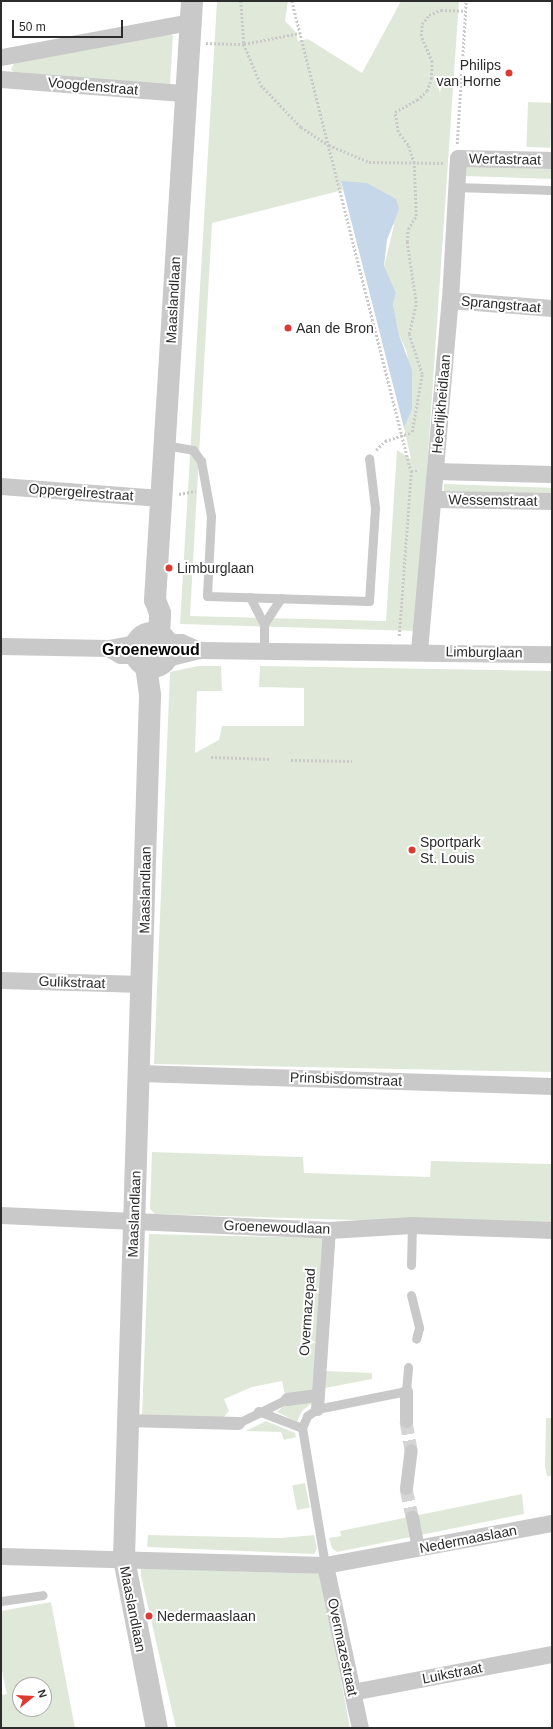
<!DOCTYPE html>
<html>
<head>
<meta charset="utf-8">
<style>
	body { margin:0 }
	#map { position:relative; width:553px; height:1729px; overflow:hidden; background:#fff; font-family:Helvetica,sans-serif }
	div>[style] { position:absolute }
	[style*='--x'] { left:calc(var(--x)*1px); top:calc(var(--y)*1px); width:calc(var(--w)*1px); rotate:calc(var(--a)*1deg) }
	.green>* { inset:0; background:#e0e9d9; transform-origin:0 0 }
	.water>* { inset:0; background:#c5d7e9 }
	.pedestrian-tunnel>* { height:13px; margin-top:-6.5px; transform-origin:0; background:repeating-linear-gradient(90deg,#d5d5d5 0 13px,transparent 0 19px) }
	.path>* { height:2.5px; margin-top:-1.25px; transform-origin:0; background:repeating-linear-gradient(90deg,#c9c9c9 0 2px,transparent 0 4px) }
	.service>* { height:9px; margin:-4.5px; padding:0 4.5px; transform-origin:4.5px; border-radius:4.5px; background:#c9c9c9 }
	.pedestrian>* { height:13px; margin:-6.5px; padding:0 6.5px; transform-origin:6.5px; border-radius:6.5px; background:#c9c9c9 }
	.minor>* { height:17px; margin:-8.5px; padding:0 8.5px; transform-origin:8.5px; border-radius:8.5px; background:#c9c9c9 }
	.tertiary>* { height:22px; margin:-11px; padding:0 11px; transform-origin:11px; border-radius:11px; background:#c9c9c9 }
	.tertiary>.ring { margin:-11px; padding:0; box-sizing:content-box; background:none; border:22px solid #c9c9c9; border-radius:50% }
	.dots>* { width:11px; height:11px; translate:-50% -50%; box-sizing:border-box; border:2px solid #fff; border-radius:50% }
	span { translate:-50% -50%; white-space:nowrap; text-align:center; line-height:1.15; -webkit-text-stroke:4px #fff; paint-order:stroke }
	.poi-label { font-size:14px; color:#2c2c2c }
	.right { translate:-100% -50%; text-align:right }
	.left { translate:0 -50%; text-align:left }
	.street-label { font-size:14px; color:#2c2c2c }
	.quarter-label { font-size:16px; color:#000; font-weight:700 }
	.frame { position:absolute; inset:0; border:2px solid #2c2c2c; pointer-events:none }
	.north { position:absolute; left:12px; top:1677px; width:40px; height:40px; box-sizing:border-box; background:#fff; border:1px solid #ababab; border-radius:50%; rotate:72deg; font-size:11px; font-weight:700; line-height:16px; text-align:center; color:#2c2c2c }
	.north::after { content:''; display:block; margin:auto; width:14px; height:18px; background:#df3a32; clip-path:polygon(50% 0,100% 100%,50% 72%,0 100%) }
	.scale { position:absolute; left:12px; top:20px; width:111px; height:18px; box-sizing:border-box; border:2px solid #2c2c2c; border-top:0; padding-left:5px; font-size:12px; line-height:14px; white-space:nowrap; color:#2c2c2c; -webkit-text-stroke:3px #fff; paint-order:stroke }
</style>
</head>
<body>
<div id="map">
	<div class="green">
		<div style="clip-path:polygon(evenodd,217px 1px,288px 1px,285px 21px,295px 31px,298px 41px,308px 39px,362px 73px,401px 1px,459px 1px,416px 631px,180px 624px,217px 1px,341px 182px,394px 225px,384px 267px,396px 293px,393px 304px,399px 335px,407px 352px,412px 410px,404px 428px,411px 459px,397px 450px,386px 621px,190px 616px,212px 223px,343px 190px,341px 182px)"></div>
		<div style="clip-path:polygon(163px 35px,173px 35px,170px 86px,14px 73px,11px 69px,16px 60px)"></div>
		<div style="left:528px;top:102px;width:24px;height:45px;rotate:2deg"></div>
		<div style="left:464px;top:166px;width:88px;height:10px;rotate:2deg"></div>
		<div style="left:444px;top:484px;width:108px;height:13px;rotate:2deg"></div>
		<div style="clip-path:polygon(198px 666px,221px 666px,222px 691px,197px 691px,195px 753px,219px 740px,222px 726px,304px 726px,304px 688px,259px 687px,260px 666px,552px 671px,552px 1072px,154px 1064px,170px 672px)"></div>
		<div style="clip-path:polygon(152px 1152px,303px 1157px,304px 1173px,430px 1177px,431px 1161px,552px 1164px,552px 1226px,155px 1214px,150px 1209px)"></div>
		<div style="clip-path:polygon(149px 1234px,324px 1238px,312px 1403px,302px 1411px,297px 1422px,277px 1412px,287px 1403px,282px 1381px,252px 1387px,224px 1399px,229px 1411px,222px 1419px,142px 1417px)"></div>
		<div style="clip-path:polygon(326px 1371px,372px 1373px,372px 1379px,325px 1388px)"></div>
		<div style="clip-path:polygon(546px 1418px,552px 1418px,552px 1476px,547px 1476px,545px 1467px)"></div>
		<div style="clip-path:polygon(266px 1421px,295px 1433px,296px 1437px,284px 1440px,281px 1432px,246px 1431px)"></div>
		<div style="left:305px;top:1483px;width:25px;height:13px;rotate:79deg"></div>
		<div style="clip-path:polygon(522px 1494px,524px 1514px,337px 1552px,332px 1548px,329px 1538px,341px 1536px,340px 1531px)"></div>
		<div style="clip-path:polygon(148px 1535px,281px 1538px,314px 1535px,317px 1548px,314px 1554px,147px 1547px)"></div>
		<div style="clip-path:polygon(144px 1568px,321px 1574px,350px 1728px,176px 1728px,141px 1576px,141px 1569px)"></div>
		<div style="clip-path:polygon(evenodd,51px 1602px,75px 1728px,1px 1728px,1px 1695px,7px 1694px,1px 1667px,1px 1611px,51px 1602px,20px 1685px,44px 1685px,44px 1709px,20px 1709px,20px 1685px)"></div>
	</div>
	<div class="water">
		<div style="clip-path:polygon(341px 181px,367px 183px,396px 199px,399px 209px,387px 240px,384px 266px,396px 293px,393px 304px,399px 335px,412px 370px,412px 410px,404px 428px)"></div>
	</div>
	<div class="pedestrian-tunnel">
		<div style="--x:406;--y:1421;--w:29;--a:80"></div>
		<div style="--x:406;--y:1488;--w:30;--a:78"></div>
	</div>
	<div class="path">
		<div style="--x:241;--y:1;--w:43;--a:86"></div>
		<div style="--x:244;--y:44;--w:44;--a:67.5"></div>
		<div style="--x:261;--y:85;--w:58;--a:46.4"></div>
		<div style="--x:301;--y:127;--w:33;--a:33"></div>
		<div style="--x:329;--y:145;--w:43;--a:23"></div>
		<div style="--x:369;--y:162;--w:74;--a:0.8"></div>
		<div style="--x:292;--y:1;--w:485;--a:75.8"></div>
		<div style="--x:411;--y:471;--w:8;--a:0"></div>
		<div style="--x:206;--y:43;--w:38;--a:2"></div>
		<div style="--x:244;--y:44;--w:57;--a:-11.1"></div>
		<div style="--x:457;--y:144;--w:143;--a:-86.4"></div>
		<div style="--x:376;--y:450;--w:13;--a:-45"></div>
		<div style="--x:385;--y:441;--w:28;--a:-18"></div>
		<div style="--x:412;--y:432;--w:59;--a:-80.2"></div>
		<div style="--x:422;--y:374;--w:42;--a:-108"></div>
		<div style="--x:409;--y:334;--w:32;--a:-77"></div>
		<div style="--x:416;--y:303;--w:62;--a:-98.4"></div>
		<div style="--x:407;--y:242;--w:13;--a:-86"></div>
		<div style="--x:408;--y:229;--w:15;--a:-58"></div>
		<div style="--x:416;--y:216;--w:53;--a:-92.2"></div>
		<div style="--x:414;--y:163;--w:19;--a:-108"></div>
		<div style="--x:408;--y:145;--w:16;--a:-128"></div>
		<div style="--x:398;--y:132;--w:20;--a:-99"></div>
		<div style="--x:395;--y:112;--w:25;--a:-29"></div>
		<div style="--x:417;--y:100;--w:13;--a:-42"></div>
		<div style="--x:427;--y:91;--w:13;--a:-72"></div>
		<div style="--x:431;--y:79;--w:17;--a:-87"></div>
		<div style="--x:432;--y:62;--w:28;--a:-113"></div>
		<div style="--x:421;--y:36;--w:12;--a:-85"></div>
		<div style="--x:422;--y:24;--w:11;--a:-52"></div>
		<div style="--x:429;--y:15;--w:13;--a:-23"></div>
		<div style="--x:441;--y:10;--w:24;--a:2"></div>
		<div style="--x:179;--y:494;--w:17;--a:-10"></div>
		<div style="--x:399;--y:636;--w:165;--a:-85.8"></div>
		<div style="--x:211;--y:757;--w:60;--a:1.9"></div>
		<div style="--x:291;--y:760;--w:61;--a:0.9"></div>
	</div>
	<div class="service">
		<div style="--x:456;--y:187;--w:96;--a:1.8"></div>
		<div style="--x:165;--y:445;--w:28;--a:10"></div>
		<div style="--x:193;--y:450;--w:14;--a:54"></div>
		<div style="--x:201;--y:461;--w:56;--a:79.7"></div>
		<div style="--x:211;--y:516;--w:80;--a:92.9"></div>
		<div style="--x:207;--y:596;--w:162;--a:1.8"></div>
		<div style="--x:369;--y:601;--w:93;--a:-86.3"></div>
		<div style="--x:375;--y:508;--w:50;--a:-96.8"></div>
		<div style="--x:250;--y:597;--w:30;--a:63"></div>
		<div style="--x:264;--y:624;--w:26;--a:90"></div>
		<div style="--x:264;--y:624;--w:31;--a:-57"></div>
		<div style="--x:411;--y:1265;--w:40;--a:-88.6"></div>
		<div style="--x:411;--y:1295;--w:34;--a:76"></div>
		<div style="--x:419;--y:1328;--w:11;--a:105"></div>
		<div style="--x:258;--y:1411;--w:47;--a:21.1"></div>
		<div style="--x:238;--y:1423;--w:55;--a:-26.1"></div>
		<div style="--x:325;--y:1565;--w:139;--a:-99.5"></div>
		<div style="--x:302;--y:1428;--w:13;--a:-67"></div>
		<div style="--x:307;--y:1416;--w:12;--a:-35"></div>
		<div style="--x:317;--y:1409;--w:91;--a:-11.4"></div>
		<div style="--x:406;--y:1391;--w:24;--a:-85"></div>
		<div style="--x:1;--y:1601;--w:42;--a:-8.1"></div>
	</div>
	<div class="pedestrian">
		<div style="--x:406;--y:1391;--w:30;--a:90"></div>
		<div style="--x:287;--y:1399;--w:30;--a:-8"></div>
		<div style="--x:317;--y:1409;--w:179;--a:-86.2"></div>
		<div style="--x:125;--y:1420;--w:113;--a:1.5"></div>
		<div style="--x:406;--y:1488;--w:38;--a:-83"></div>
		<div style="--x:412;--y:1517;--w:32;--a:79"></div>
	</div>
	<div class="minor">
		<div style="--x:1;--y:57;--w:192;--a:-10.5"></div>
		<div style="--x:1;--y:79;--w:185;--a:4.4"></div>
		<div style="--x:450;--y:300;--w:102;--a:4.5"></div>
		<div style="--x:436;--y:471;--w:116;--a:1.5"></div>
		<div style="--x:1;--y:486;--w:160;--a:4.3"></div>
		<div style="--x:434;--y:499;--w:118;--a:1"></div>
		<div style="--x:167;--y:642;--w:14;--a:0"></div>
		<div style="--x:181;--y:642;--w:21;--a:23"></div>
		<div style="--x:1;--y:646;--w:107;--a:1.1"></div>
		<div style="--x:108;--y:648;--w:29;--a:-10"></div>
		<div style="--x:108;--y:648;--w:14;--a:30"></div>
		<div style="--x:120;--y:655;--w:16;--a:0"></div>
		<div style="--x:419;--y:651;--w:352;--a:-85"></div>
		<div style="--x:450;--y:300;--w:142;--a:-86.8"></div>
		<div style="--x:458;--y:158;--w:94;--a:1.2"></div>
		<div style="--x:167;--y:658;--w:34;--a:-14"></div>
		<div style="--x:200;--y:650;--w:352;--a:0.7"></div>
		<div style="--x:1;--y:980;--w:142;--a:1.6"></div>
		<div style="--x:140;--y:1073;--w:412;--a:1.8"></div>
		<div style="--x:1;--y:1215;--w:328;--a:2.6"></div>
		<div style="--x:329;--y:1230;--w:83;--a:-3.4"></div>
		<div style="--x:412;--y:1225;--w:140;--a:2"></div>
		<div style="--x:1;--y:1556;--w:324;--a:1.6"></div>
		<div style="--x:325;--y:1565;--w:231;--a:-10.5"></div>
		<div style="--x:325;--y:1565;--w:167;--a:77.9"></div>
		<div style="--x:352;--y:1692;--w:204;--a:-10.8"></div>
	</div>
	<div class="tertiary">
		<div class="ring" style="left:135px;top:633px;width:12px;height:12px"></div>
		<div style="--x:159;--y:635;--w:22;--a:-87"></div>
		<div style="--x:160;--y:613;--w:14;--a:-111"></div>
		<div style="--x:155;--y:600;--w:65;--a:-86.5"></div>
		<div style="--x:159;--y:535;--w:535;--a:-86.46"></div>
		<div style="--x:146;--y:666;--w:30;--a:82"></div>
		<div style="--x:150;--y:696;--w:863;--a:91.73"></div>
		<div style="--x:124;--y:1559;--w:172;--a:79"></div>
	</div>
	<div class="dots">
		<div style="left:509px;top:73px;background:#df3a32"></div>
		<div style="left:288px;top:328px;background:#df3a32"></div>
		<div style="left:169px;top:568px;background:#df3a32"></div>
		<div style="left:412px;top:850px;background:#df3a32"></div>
		<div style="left:149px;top:1616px;background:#df3a32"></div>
	</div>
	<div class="poi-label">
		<span class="right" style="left:501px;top:73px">Philips<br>van Horne</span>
		<span class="left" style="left:296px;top:328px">Aan de Bron</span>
		<span class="left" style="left:177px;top:568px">Limburglaan</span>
		<span class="left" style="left:420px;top:850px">Sportpark<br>St. Louis</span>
		<span class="left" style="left:157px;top:1616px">Nedermaaslaan</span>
	</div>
	<div class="street-label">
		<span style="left:93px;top:86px;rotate:5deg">Voogdenstraat</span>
		<span style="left:505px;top:159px;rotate:1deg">Wertastraat</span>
		<span style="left:173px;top:300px;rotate:-87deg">Maaslandlaan</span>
		<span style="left:501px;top:304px;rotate:5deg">Sprangstraat</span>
		<span style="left:441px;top:404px;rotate:-85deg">Heerlijkheidlaan</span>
		<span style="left:81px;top:492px;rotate:4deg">Oppergelrestraat</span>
		<span style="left:493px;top:500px;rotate:1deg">Wessemstraat</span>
		<span style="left:484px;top:652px;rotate:1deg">Limburglaan</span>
		<span style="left:145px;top:890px;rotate:-89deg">Maaslandlaan</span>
		<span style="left:72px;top:982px;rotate:2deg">Gulikstraat</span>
		<span style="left:346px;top:1079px;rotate:2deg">Prinsbisdomstraat</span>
		<span style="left:134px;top:1214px;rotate:-88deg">Maaslandlaan</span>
		<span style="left:277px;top:1227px;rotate:2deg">Groenewoudlaan</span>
		<span style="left:307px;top:1312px;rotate:-86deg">Overmazepad</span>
		<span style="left:468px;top:1539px;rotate:-11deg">Nedermaaslaan</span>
		<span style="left:133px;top:1609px;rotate:79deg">Maaslandlaan</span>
		<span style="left:343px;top:1647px;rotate:78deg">Overmazestraat</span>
		<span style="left:452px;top:1673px;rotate:-11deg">Luikstraat</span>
	</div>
	<div class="quarter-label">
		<span style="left:151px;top:650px">Groenewoud</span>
	</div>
	<div class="frame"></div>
	<div class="north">N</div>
	<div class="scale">50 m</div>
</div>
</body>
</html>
